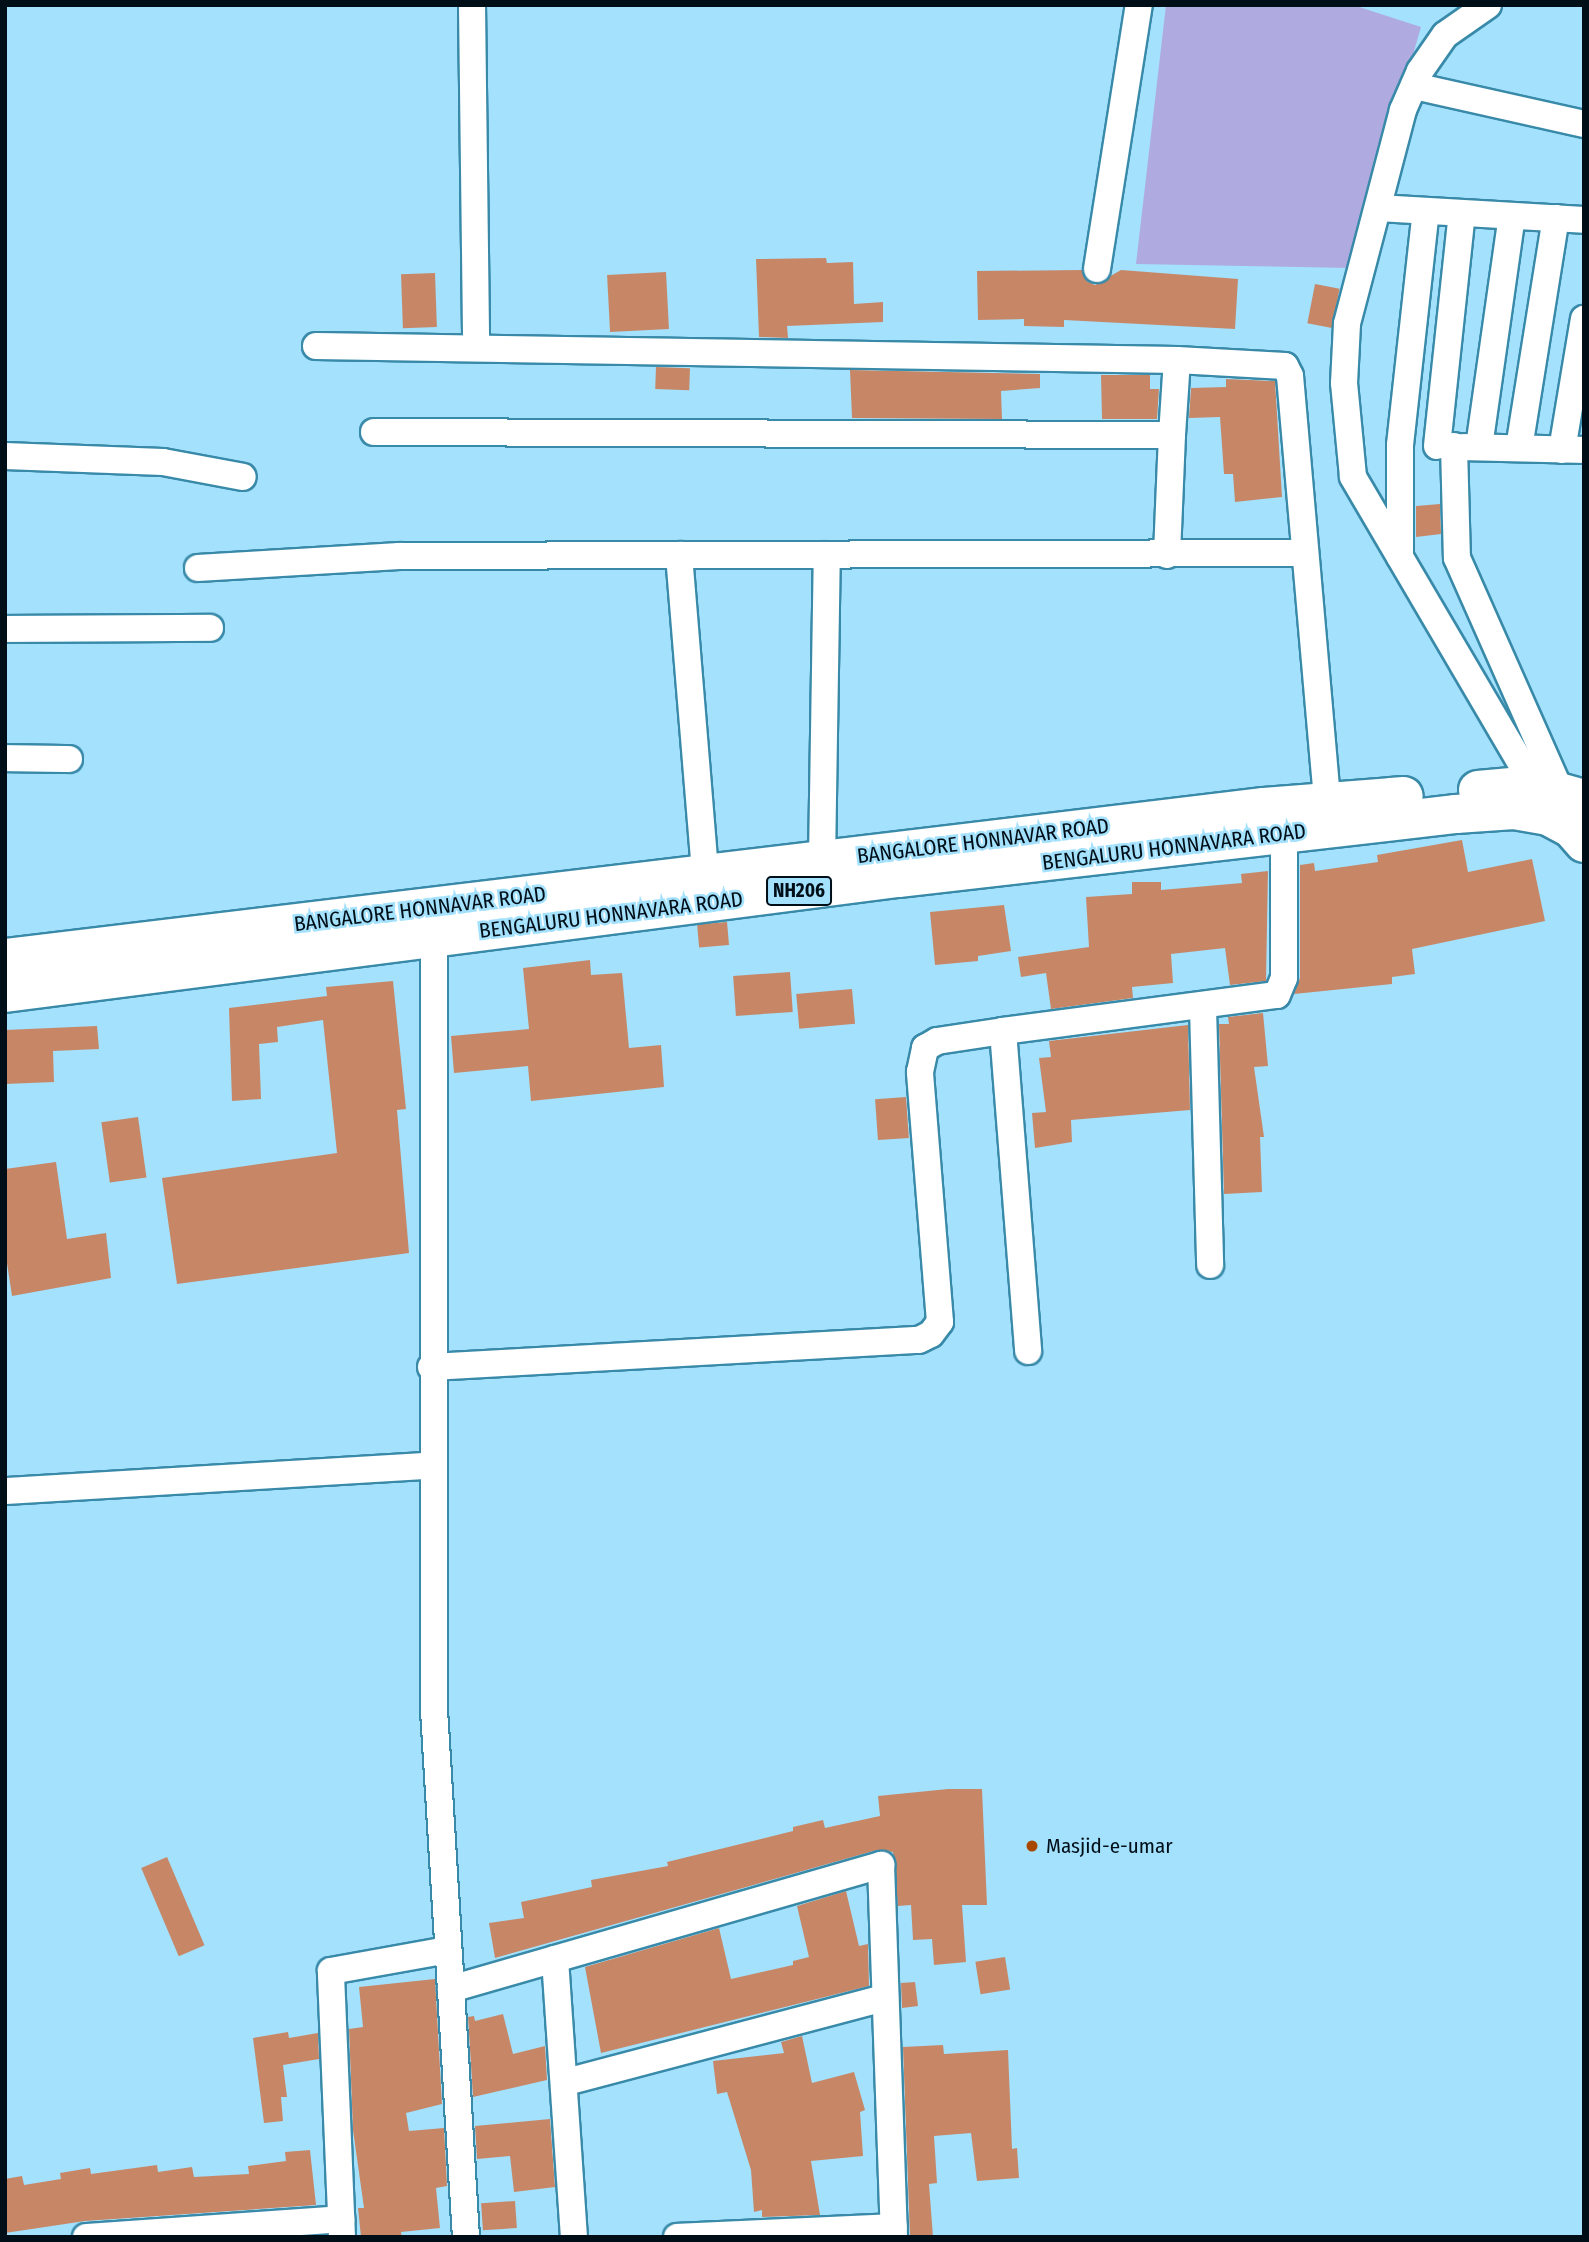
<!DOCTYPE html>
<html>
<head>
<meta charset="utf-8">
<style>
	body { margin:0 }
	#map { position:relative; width:1589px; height:2242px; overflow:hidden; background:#a3e1fd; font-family:"Fira Sans Condensed",sans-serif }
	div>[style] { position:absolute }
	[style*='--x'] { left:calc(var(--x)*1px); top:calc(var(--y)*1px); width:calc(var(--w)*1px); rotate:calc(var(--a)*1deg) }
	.green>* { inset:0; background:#afabe1 }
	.building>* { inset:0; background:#c78767; transform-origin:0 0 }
	.roads { filter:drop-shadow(2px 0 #398aa9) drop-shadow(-2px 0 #398aa9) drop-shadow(0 2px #398aa9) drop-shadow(0 -2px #398aa9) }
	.minor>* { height:26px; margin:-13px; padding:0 13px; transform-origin:13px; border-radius:13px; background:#fff }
	.primary>* { height:38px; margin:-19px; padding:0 19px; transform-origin:19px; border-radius:19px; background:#fff }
	.dots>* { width:19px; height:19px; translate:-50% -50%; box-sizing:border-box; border:4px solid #a3e1fd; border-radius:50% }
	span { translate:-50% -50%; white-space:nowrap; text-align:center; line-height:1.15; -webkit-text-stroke:5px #a3e1fd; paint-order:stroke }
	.shield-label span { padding:2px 5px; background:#a3e1fd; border:2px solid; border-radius:5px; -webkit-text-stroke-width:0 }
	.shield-label { font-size:19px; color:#000e17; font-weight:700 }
	.street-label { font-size:21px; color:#000e17 }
	.poi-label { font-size:21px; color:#000e17 }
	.left { translate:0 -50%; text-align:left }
	.frame { position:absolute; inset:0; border:7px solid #000e17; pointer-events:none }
</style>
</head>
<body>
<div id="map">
	<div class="green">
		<div style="clip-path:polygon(1166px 5px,1353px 5px,1421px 27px,1351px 268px,1136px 264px)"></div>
	</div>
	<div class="building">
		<div style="clip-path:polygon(826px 258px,827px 263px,853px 262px,854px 304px,883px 302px,883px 322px,787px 326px,788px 338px,759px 337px,756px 259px)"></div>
		<div style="clip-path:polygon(1082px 270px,1087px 281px,1095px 285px,1121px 270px,1238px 279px,1235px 329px,1064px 320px,1064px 327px,1024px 326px,1024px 319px,978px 320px,977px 271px)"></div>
		<div style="left:666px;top:272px;width:57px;height:59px;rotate:87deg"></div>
		<div style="left:435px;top:273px;width:54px;height:34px;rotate:88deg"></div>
		<div style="left:1315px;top:284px;width:25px;height:40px;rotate:11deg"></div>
		<div style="left:656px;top:367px;width:34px;height:22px;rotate:2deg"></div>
		<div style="clip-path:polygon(850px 370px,1040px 374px,1040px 388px,1001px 391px,1002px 419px,852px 418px)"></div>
		<div style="clip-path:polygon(1101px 375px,1150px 375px,1150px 389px,1159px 389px,1157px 419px,1102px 419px)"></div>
		<div style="clip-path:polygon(1226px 379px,1275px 381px,1282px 497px,1235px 502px,1233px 474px,1224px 474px,1220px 417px,1189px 418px,1191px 388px,1226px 387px)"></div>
		<div style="clip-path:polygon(1440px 504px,1441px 534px,1416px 537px,1416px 506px)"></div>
		<div style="clip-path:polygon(1462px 840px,1468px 872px,1532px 859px,1545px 921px,1412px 949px,1415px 974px,1392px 977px,1392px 984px,1294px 994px,1300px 978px,1300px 865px,1314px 863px,1315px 871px,1378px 862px,1377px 855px)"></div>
		<div style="clip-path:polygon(1268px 871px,1266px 981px,1230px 985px,1225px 948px,1171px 954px,1173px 983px,1132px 987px,1133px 998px,1051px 1009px,1046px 973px,1021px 977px,1018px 957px,1089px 947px,1086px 897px,1132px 894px,1132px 882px,1161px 882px,1161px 890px,1242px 883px,1241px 874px)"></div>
		<div style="clip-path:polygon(1004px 905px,1011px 951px,978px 956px,978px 961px,935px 965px,930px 912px)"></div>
		<div style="left:727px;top:922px;width:23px;height:30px;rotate:85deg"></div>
		<div style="clip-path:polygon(590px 960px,591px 975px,622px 973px,629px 1048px,661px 1045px,664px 1087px,531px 1101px,528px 1066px,454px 1073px,451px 1036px,529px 1029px,523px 968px)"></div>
		<div style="left:790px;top:972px;width:40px;height:57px;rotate:86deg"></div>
		<div style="clip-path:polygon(393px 981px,406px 1109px,397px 1110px,409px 1253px,177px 1284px,162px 1178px,337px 1153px,323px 1020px,277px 1027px,278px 1042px,259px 1044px,261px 1099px,232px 1101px,229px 1008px,327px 996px,326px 987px)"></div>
		<div style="left:852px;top:989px;width:35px;height:56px;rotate:85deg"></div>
		<div style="clip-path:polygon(1263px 1013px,1268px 1066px,1254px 1067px,1264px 1137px,1260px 1137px,1262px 1192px,1224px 1194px,1219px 1024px,1229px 1024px,1228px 1017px)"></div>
		<div style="clip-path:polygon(1188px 1025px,1190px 1110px,1071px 1120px,1072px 1142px,1035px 1148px,1032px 1113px,1046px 1112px,1039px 1058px,1051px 1057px,1049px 1041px)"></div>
		<div style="clip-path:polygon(97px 1026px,99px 1049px,53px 1051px,54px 1082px,5px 1084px,5px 1030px)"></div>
		<div style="left:906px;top:1097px;width:41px;height:31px;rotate:86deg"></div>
		<div style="left:138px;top:1117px;width:61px;height:37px;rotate:82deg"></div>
		<div style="clip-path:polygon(56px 1162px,67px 1239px,106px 1233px,111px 1278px,12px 1296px,5px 1250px,5px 1169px)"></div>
		<div style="clip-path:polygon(948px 1789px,982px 1789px,987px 1905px,962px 1905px,966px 1962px,934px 1965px,932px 1939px,913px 1940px,911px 1905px,898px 1906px,893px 1852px,877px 1850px,495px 1958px,489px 1923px,524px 1918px,521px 1902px,592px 1887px,591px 1880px,668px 1866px,667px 1862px,793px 1831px,793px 1827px,823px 1820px,825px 1828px,880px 1816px,878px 1796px)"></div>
		<div style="left:167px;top:1857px;width:96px;height:28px;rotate:67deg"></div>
		<div style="clip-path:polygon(846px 1891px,859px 1946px,868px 1944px,869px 1986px,601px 2053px,585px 1967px,719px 1928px,731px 1979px,793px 1965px,793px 1961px,809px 1957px,797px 1906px)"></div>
		<div style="left:1005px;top:1957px;width:33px;height:30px;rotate:81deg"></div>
		<div style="clip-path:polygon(435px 1979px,442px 2104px,406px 2113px,409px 2131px,444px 2128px,447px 2186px,436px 2188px,440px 2228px,401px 2232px,402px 2237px,361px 2237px,358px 2208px,364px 2208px,353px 2130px,349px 2029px,363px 2027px,359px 1987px)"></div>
		<div style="clip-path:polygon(915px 1982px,918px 2006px,902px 2008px,901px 1983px)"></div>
		<div style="clip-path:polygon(503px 2014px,513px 2054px,545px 2046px,547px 2080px,473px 2097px,468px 2017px,474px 2016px,475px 2021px)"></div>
		<div style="clip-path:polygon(288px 2032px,289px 2038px,318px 2033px,319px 2059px,283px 2065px,287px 2097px,281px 2097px,283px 2121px,264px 2123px,253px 2038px)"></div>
		<div style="clip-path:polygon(802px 2036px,812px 2083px,854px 2072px,865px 2110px,860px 2112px,863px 2156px,811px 2161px,820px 2215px,762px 2217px,762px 2210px,754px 2212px,751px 2170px,727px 2092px,717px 2094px,713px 2061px,784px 2053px,781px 2042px)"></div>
		<div style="clip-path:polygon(943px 2045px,944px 2054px,1008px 2050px,1012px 2149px,1017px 2148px,1019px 2178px,977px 2181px,971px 2133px,934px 2136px,937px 2183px,929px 2184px,933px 2237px,910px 2237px,903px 2047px)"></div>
		<div style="clip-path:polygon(550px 2119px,555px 2187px,514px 2192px,510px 2156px,477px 2159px,475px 2126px)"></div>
		<div style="clip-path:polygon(310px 2150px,316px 2205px,85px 2221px,5px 2233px,5px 2179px,22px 2176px,24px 2185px,61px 2179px,60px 2173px,90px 2168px,91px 2174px,157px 2165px,158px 2172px,192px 2167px,194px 2177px,249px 2174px,248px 2166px,286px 2161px,285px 2152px)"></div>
		<div style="left:515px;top:2201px;width:27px;height:34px;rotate:86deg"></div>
	</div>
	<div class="roads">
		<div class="minor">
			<div style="--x:472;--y:5;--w:343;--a:89.3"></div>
			<div style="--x:1488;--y:5;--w:52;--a:145.1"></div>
			<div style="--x:1445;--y:35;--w:44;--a:124.8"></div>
			<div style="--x:1420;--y:71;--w:43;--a:113.6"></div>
			<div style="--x:1403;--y:110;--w:221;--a:104.7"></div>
			<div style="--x:1347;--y:324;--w:59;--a:92.9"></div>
			<div style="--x:1344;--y:383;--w:94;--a:84.5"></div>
			<div style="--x:1353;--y:477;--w:357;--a:59.6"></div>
			<div style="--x:1414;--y:86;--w:174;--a:12.6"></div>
			<div style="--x:1378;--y:208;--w:206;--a:3.3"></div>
			<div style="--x:1097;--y:269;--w:267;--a:-81"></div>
			<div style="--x:316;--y:346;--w:861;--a:0.93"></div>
			<div style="--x:1177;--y:360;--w:108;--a:3.2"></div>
			<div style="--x:1285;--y:366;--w:11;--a:63"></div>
			<div style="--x:1290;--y:376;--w:427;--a:85"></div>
			<div style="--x:374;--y:432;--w:798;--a:0.22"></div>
			<div style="--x:1172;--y:435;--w:120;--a:92.4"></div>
			<div style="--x:1172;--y:435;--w:75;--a:-86.2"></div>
			<div style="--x:1437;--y:446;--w:234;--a:-83.9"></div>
			<div style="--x:1454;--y:446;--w:112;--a:88.5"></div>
			<div style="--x:1457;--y:558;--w:254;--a:66.1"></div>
			<div style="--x:1463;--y:447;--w:121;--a:1.4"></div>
			<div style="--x:1479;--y:447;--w:233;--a:-81.9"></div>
			<div style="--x:1519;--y:448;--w:233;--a:-80.9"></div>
			<div style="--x:1562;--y:450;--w:133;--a:-80.5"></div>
			<div style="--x:5;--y:456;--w:158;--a:2.2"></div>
			<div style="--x:163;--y:462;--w:81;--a:10.6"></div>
			<div style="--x:679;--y:555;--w:319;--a:85.3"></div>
			<div style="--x:1400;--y:557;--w:112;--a:-90"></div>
			<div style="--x:1400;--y:445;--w:235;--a:-83.7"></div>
			<div style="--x:198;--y:568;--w:201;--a:-3.4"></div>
			<div style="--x:399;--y:556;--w:906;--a:-0.19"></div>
			<div style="--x:5;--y:629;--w:205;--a:-0.3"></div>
			<div style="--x:5;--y:758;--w:64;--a:0.9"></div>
			<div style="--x:822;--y:861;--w:306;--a:-89.1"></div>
			<div style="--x:434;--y:938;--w:772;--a:90"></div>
			<div style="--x:434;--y:1710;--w:528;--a:86.53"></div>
			<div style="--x:1203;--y:1008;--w:257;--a:88.4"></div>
			<div style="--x:1003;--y:1031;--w:321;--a:85.5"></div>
			<div style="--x:431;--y:1367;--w:489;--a:-3.2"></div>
			<div style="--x:919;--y:1340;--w:13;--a:-27"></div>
			<div style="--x:931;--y:1334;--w:15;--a:-53"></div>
			<div style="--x:940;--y:1322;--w:251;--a:-94.6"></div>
			<div style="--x:920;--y:1072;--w:25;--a:-78"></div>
			<div style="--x:925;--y:1048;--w:14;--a:-30"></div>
			<div style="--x:937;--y:1041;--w:67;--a:-8.6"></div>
			<div style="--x:1003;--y:1031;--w:276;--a:-7.5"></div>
			<div style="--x:1277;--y:995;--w:18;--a:-68"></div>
			<div style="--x:1284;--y:978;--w:143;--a:-90"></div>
			<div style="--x:5;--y:1491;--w:428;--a:-3.4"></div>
			<div style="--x:555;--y:1959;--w:279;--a:86.1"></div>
			<div style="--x:451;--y:1989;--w:448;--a:-16.1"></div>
			<div style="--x:881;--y:1865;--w:372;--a:88"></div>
			<div style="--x:566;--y:2082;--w:330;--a:-14.8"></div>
			<div style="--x:86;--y:2237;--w:256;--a:-4"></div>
			<div style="--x:342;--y:2237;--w:266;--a:-92.4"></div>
			<div style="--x:331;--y:1971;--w:119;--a:-10.2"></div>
			<div style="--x:677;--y:2237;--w:217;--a:-2.6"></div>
		</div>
		<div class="primary">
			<div style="--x:1478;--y:790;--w:56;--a:-5.1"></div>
			<div style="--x:1534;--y:785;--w:52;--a:15.6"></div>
			<div style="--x:5;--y:958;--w:1268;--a:-6.84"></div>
			<div style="--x:1264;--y:807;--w:140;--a:-4.5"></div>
			<div style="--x:5;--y:993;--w:900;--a:-7.34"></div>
			<div style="--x:898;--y:878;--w:562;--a:-6.54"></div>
			<div style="--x:1456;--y:814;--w:58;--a:-3.9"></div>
			<div style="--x:1514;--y:810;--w:35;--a:10"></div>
			<div style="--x:1548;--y:816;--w:26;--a:28"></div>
			<div style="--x:1571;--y:828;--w:20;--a:49"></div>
		</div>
	</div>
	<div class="dots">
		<div style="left:1032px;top:1846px;background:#a84800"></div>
	</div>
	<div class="shield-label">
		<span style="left:799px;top:891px">NH206</span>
	</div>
	<div class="street-label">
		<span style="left:983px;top:841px;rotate:-7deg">BANGALORE HONNAVAR ROAD</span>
		<span style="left:1174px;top:847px;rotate:-7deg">BENGALURU HONNAVARA ROAD</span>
		<span style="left:420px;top:909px;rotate:-7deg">BANGALORE HONNAVAR ROAD</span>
		<span style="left:611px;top:915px;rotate:-7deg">BENGALURU HONNAVARA ROAD</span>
	</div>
	<div class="poi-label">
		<span class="left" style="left:1046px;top:1846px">Masjid-e-umar</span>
	</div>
	<div class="frame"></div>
</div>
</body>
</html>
